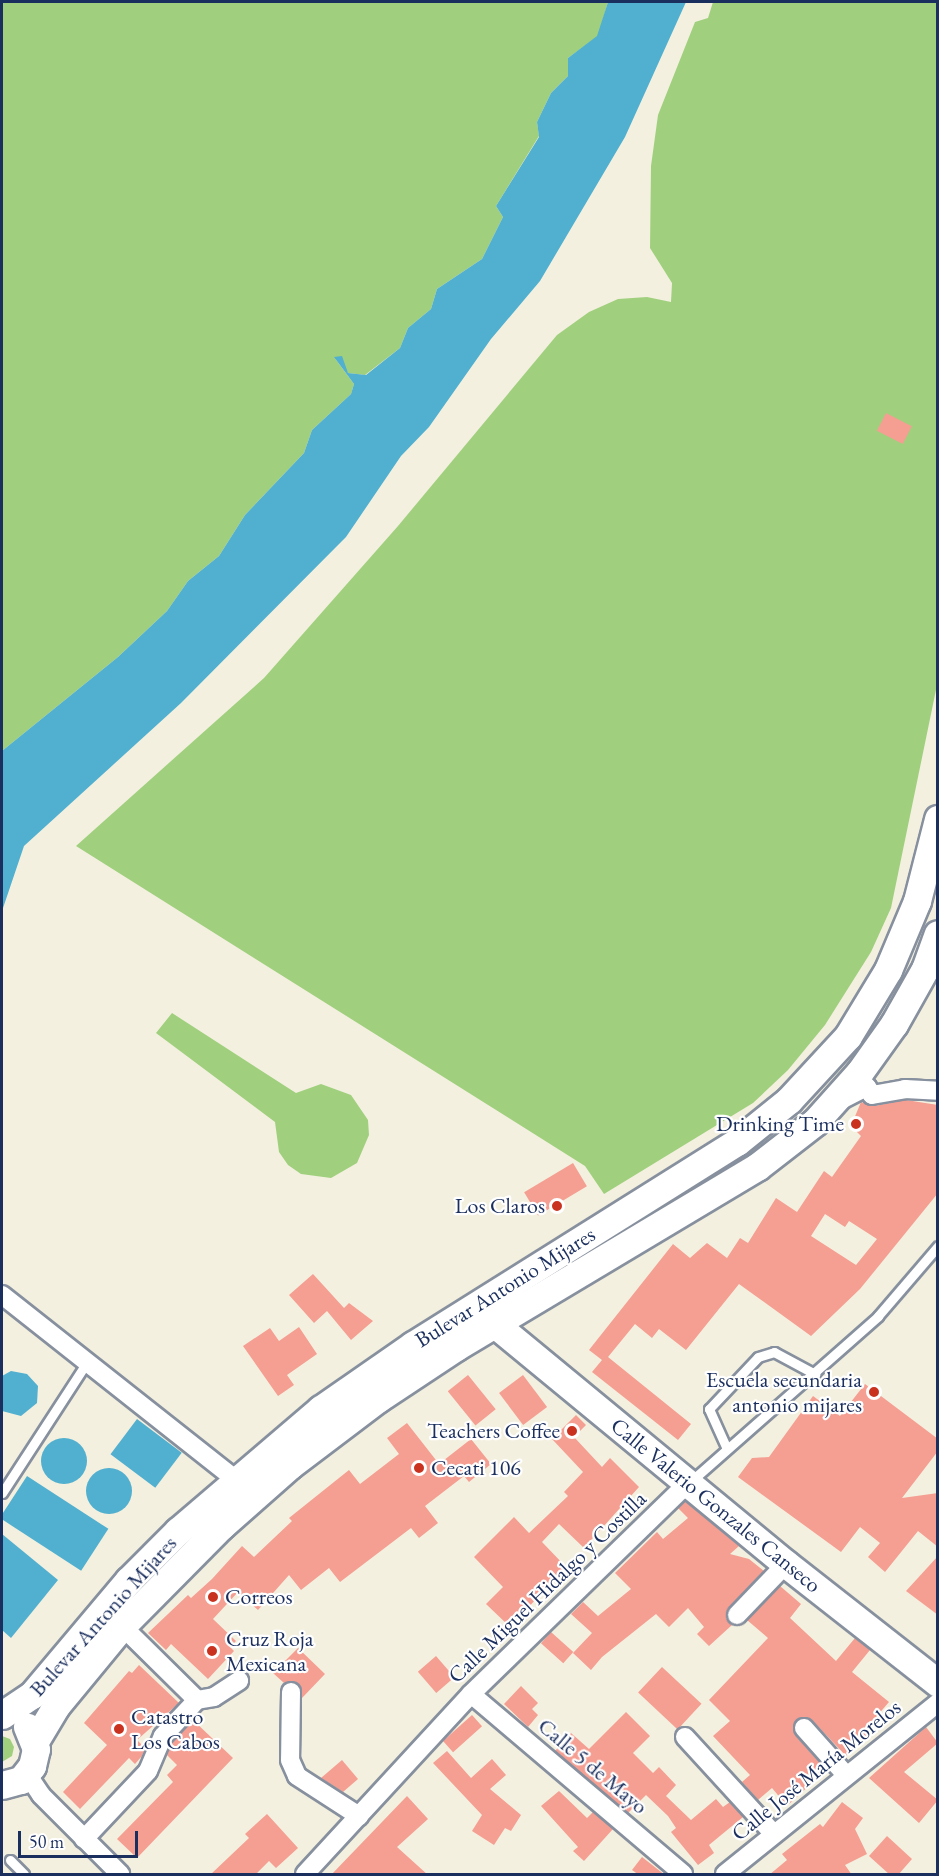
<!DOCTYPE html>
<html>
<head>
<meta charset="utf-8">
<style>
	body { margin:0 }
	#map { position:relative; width:939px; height:1876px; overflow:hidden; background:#f3f0df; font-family:"EB Garamond",serif }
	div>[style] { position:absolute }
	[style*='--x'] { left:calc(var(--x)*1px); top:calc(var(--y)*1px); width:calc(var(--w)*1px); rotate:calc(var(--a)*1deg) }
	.green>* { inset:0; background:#a0d07e }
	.water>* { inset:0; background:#51afcf; transform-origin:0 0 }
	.round { border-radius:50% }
	.building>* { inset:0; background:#f59e92; transform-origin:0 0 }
	.roads { filter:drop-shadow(2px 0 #87909e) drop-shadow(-2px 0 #87909e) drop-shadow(0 2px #87909e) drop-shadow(0 -2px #87909e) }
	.lane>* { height:9px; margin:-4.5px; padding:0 4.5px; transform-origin:4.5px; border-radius:4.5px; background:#fff }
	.street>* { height:18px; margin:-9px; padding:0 9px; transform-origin:9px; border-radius:9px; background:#fff }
	.secondary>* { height:27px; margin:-13.5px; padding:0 13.5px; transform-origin:13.5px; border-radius:13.5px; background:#fff }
	.dots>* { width:16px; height:16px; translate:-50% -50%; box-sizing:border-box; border:3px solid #fff; border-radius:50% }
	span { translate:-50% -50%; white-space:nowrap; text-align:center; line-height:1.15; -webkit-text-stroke:4.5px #fff; paint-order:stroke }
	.poi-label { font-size:22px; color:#1b2f5e }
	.right { translate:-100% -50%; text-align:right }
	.left { translate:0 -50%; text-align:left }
	.street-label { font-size:22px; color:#1b2f5e }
	.frame { position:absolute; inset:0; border:3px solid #1b2f5e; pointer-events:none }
	.scale { position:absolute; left:18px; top:1831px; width:120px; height:27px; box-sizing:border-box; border:3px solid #1b2f5e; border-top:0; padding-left:8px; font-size:18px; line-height:21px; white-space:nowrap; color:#1b2f5e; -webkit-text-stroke:4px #fff; paint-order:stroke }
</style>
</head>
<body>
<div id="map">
	<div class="green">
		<div style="clip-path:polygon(2px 2px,608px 2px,598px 36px,568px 58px,568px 76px,551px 93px,537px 122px,539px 136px,496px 206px,503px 217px,482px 259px,437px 289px,431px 309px,408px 328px,400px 348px,365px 375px,348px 373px,334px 357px,354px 384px,351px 394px,312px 430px,304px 453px,245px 515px,219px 556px,188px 581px,167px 611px,118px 657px,2px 751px)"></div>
		<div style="clip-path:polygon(713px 2px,937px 2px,937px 685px,891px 908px,871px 952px,825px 1025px,788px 1070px,753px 1103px,604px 1194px,585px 1166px,76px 846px,264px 678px,398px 526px,557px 335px,589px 312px,618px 299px,647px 297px,671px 302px,672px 283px,650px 248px,651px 166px,658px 115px,695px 22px,708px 18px)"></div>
		<div style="clip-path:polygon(172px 1013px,296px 1093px,321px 1084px,351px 1095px,368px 1120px,369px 1135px,357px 1163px,331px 1178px,301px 1174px,288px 1165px,279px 1152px,275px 1122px,156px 1033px)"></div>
		<div style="clip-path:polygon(2px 1736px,10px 1739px,14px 1747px,12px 1756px,2px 1762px)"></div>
	</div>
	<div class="water">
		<div style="clip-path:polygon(608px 2px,686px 2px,625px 137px,540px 281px,491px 339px,429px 427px,401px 456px,346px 537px,181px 703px,24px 846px,2px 911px,2px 751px,118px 657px,167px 611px,188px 581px,219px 556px,245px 515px,304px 453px,312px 430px,351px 394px,354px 384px,334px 357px,342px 356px,348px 373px,366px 375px,400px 348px,408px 328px,431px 309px,437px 289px,482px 259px,503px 217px,496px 206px,539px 137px,537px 122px,551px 93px,568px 76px,568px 58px,597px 36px)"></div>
		<div style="clip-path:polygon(11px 1371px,27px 1374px,38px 1386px,37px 1403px,21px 1416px,2px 1411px,2px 1376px)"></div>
		<div style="left:137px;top:1419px;width:56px;height:44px;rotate:37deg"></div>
		<div class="round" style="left:41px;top:1438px;width:46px;height:46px"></div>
		<div class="round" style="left:86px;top:1468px;width:46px;height:46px"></div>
		<div style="left:27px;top:1476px;width:97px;height:50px;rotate:33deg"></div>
		<div style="clip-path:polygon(2px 1534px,58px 1580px,11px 1638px,2px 1630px)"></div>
	</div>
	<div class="building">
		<div style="left:886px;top:413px;width:29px;height:20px;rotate:27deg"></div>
		<div style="clip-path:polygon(evenodd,906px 1100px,938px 1105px,938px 1193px,860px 1289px,811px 1336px,739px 1284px,686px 1350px,659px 1329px,652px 1338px,635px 1324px,608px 1357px,691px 1424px,678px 1440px,592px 1372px,602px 1360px,589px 1350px,673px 1244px,690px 1258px,707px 1243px,727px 1258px,740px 1238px,748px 1243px,776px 1198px,797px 1212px,824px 1171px,832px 1177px,861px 1136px,851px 1126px,861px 1102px,874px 1106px,906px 1100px,825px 1214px,845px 1227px,849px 1221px,877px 1239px,856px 1265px,811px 1236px,825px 1214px)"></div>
		<div style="left:573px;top:1163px;width:27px;height:57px;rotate:59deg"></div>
		<div style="clip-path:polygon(313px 1274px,344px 1308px,349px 1303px,373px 1321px,351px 1340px,327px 1311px,314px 1323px,289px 1295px)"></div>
		<div style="clip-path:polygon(299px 1327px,317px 1354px,287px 1375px,294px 1385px,278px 1396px,243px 1346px,270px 1328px,279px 1341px)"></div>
		<div style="left:468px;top:1375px;width:44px;height:26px;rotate:51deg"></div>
		<div style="left:523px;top:1375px;width:40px;height:30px;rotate:53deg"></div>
		<div style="clip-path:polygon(865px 1384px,938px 1439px,938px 1451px,902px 1498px,938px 1493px,938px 1547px,918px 1531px,885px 1572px,868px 1557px,880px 1543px,860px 1527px,841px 1552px,738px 1477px,752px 1458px,769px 1457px,813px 1396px,840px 1416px)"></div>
		<div style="clip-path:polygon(576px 1415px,586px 1425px,574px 1437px,602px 1467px,610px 1458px,639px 1487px,584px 1548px,559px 1524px,542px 1542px,566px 1567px,510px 1627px,486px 1604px,503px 1587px,474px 1557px,514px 1517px,529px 1533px,568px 1496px,564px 1492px,583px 1472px,552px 1439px)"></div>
		<div style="clip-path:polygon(407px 1423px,439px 1464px,471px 1439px,491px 1464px,469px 1482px,464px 1476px,425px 1506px,438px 1523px,419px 1538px,411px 1528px,340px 1582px,329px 1568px,301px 1590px,289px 1575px,258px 1610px,238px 1592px,213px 1619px,236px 1641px,230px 1647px,234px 1651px,208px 1679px,171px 1644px,166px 1650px,148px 1633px,188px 1595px,191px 1598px,212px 1579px,242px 1546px,254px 1557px,292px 1521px,289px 1518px,349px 1470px,360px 1484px,399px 1454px,387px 1438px)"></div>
		<div style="clip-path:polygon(685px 1501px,739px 1546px,730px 1554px,749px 1559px,764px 1571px,729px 1608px,726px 1618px,732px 1625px,709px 1646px,697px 1634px,704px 1627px,688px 1608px,669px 1627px,656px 1614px,602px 1657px,591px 1670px,573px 1653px,592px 1633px,571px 1614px,583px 1602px,598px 1616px,631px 1589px,615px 1573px,657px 1532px,663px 1539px,688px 1518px,678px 1508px)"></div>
		<div style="clip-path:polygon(938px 1556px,938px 1615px,906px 1591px)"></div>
		<div style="clip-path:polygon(780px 1586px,801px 1604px,790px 1618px,836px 1661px,855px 1638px,870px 1650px,852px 1672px,889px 1702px,864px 1731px,869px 1737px,846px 1756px,812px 1720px,802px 1717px,796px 1720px,795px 1735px,826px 1770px,787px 1806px,772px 1788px,758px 1800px,742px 1782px,750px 1775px,713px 1736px,730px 1721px,709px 1700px,768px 1638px,747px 1620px)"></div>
		<div style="left:551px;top:1632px;width:30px;height:15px;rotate:42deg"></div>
		<div style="clip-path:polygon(298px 1648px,325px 1674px,302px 1698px,297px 1683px,284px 1683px,273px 1673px)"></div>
		<div style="left:436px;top:1656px;width:28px;height:24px;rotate:49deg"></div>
		<div style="clip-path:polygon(139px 1665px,179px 1703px,137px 1740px,145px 1748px,142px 1756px,135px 1764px,129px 1758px,80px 1809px,63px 1792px,107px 1745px,84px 1723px,129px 1671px,132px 1673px)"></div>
		<div style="left:662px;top:1667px;width:54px;height:35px;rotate:43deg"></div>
		<div style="clip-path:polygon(521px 1686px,538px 1703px,532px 1709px,538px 1715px,528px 1727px,504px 1704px)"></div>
		<div style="clip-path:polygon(626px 1712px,650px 1736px,633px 1753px,653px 1773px,659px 1767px,676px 1785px,666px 1796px,691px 1820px,716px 1799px,723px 1807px,730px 1802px,743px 1817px,709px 1845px,714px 1853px,698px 1865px,671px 1832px,676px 1828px,668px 1816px,646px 1795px,628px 1813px,555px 1751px,571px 1733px,589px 1749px)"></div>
		<div style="left:472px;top:1715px;width:15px;height:39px;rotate:48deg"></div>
		<div style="clip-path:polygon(193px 1720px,233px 1758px,137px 1858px,117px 1839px,173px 1782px,167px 1775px,177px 1765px,167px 1755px,173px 1742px)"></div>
		<div style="clip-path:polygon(926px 1727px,938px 1743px,904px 1772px,938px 1800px,919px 1823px,869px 1778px)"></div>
		<div style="clip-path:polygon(447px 1751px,471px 1778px,492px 1759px,506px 1775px,490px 1789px,521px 1815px,511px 1831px,505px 1828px,494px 1845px,472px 1831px,482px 1815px,433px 1763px)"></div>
		<div style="clip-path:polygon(342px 1760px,358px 1779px,343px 1792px,321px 1778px)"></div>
		<div style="clip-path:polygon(559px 1791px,587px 1818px,593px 1812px,613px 1829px,584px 1861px,573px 1851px,578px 1847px,541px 1806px)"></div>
		<div style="clip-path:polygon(407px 1796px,428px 1819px,397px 1847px,428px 1875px,331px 1875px)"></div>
		<div style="clip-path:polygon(842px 1802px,863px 1818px,855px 1829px,867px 1854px,845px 1865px,852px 1875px,769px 1875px,787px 1860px,782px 1854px,820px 1824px,823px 1827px)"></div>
		<div style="clip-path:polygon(267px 1814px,298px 1848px,276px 1868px,269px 1861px,255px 1875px,210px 1875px,249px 1838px,245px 1834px)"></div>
		<div style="clip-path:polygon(887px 1836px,912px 1859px,898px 1875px,890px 1875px,869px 1856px)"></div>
		<div style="clip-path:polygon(642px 1857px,665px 1875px,639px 1875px,632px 1870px)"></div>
	</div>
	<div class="roads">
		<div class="lane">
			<div style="--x:727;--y:1449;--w:44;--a:-114.2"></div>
			<div style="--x:709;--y:1409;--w:71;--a:-46.7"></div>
			<div style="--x:758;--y:1357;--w:17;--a:-17"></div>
			<div style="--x:774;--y:1352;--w:47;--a:28.2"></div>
			<div style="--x:690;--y:1482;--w:251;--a:-41.4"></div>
			<div style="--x:878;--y:1316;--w:92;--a:-49.4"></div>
			<div style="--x:2;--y:1493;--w:156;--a:-57"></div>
			<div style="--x:10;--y:1860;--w:20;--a:45"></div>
		</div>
		<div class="street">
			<div style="--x:841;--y:1100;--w:29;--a:-27"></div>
			<div style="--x:867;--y:1087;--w:9;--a:58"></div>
			<div style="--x:872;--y:1095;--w:34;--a:-10"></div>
			<div style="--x:905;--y:1089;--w:33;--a:3"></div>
			<div style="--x:2;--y:1295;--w:297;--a:38.3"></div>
			<div style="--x:737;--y:1615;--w:71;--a:-46.1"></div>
			<div style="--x:122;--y:1626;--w:105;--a:44.6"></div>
			<div style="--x:291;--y:1692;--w:68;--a:90.8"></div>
			<div style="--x:290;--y:1760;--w:17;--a:66"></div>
			<div style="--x:297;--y:1776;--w:74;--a:32.8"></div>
			<div style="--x:471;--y:1694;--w:278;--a:40.3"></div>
			<div style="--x:804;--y:1728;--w:63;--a:48.2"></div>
			<div style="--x:685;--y:1737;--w:130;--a:47.5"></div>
			<div style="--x:27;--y:1774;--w:25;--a:56"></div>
			<div style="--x:41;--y:1795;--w:112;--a:45"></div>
			<div style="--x:84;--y:1839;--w:93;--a:-46.7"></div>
			<div style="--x:148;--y:1771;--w:38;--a:-67"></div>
			<div style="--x:163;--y:1736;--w:50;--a:-46.6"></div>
			<div style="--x:197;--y:1700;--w:17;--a:-10"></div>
			<div style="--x:214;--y:1697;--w:30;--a:-33"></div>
			<div style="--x:305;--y:1874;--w:245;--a:-47.3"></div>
			<div style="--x:471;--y:1694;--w:303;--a:-44.2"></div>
			<div style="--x:725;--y:1874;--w:273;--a:-38.8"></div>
		</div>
		<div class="secondary">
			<div style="--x:489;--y:1311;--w:16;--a:63"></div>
			<div style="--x:496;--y:1325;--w:376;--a:39.5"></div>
			<div style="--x:786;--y:1564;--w:193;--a:38.1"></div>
			<div style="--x:2;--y:1715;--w:36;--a:-34"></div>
			<div style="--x:32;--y:1695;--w:150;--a:-49.9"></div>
			<div style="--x:129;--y:1580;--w:69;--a:-45"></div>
			<div style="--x:178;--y:1531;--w:188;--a:-40.5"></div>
			<div style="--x:321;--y:1409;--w:112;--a:-34.8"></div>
			<div style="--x:413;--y:1345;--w:382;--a:-32.1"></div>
			<div style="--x:737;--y:1142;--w:67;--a:-38.9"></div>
			<div style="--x:789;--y:1100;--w:87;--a:-47.3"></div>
			<div style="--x:848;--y:1036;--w:77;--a:-58.8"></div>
			<div style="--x:888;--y:970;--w:75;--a:-67.2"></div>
			<div style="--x:917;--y:901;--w:85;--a:-75.6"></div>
			<div style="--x:35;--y:1741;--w:41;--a:-59"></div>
			<div style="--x:56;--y:1706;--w:104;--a:-50.5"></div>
			<div style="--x:122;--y:1626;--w:141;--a:-45.3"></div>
			<div style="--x:221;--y:1526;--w:91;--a:-41.4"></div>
			<div style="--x:289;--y:1466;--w:113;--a:-37.1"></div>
			<div style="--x:379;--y:1398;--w:92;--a:-33.5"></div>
			<div style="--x:456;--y:1347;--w:351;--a:-30.9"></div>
			<div style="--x:757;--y:1167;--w:73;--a:-37.8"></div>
			<div style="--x:815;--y:1122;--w:66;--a:-48.1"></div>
			<div style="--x:859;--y:1073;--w:60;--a:-54.5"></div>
			<div style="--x:894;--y:1024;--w:63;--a:-60.6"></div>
			<div style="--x:925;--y:969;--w:37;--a:-70"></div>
			<div style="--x:2;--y:1785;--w:20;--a:-15"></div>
			<div style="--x:21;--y:1780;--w:18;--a:-52"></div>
			<div style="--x:32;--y:1766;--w:17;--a:-77"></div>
			<div style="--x:36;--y:1749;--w:24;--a:-112"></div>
		</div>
	</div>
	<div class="dots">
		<div style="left:856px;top:1124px;background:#c8321e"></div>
		<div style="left:557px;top:1206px;background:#c8321e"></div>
		<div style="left:874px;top:1392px;background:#c8321e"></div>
		<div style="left:572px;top:1431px;background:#c8321e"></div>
		<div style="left:419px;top:1468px;background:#c8321e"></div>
		<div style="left:213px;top:1597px;background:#c8321e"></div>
		<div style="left:212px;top:1651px;background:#c8321e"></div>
		<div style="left:119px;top:1729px;background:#c8321e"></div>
	</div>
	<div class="poi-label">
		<span class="right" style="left:844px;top:1124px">Drinking Time</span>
		<span class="right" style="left:545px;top:1206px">Los Claros</span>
		<span class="right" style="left:862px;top:1392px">Escuela secundaria<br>antonio mijares</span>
		<span class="right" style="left:560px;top:1431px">Teachers Coffee</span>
		<span class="left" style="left:431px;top:1468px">Cecati 106</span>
		<span class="left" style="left:225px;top:1597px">Correos</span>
		<span class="left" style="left:226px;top:1651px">Cruz Roja<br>Mexicana</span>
		<span class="left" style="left:131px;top:1729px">Catastro<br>Los Cabos</span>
	</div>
	<div class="street-label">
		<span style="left:505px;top:1287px;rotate:-32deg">Bulevar Antonio Mijares</span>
		<span style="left:716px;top:1505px;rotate:39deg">Calle Valerio Gonzales Canseco</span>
		<span style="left:547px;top:1587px;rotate:-44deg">Calle Miguel Hidalgo y Costilla</span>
		<span style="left:103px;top:1616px;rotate:-48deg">Bulevar Antonio Mijares</span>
		<span style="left:593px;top:1766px;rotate:40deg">Calle 5 de Mayo</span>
		<span style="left:816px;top:1770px;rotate:-39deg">Calle José María Morelos</span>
	</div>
	<div class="frame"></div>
	<div class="scale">50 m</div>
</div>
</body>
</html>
